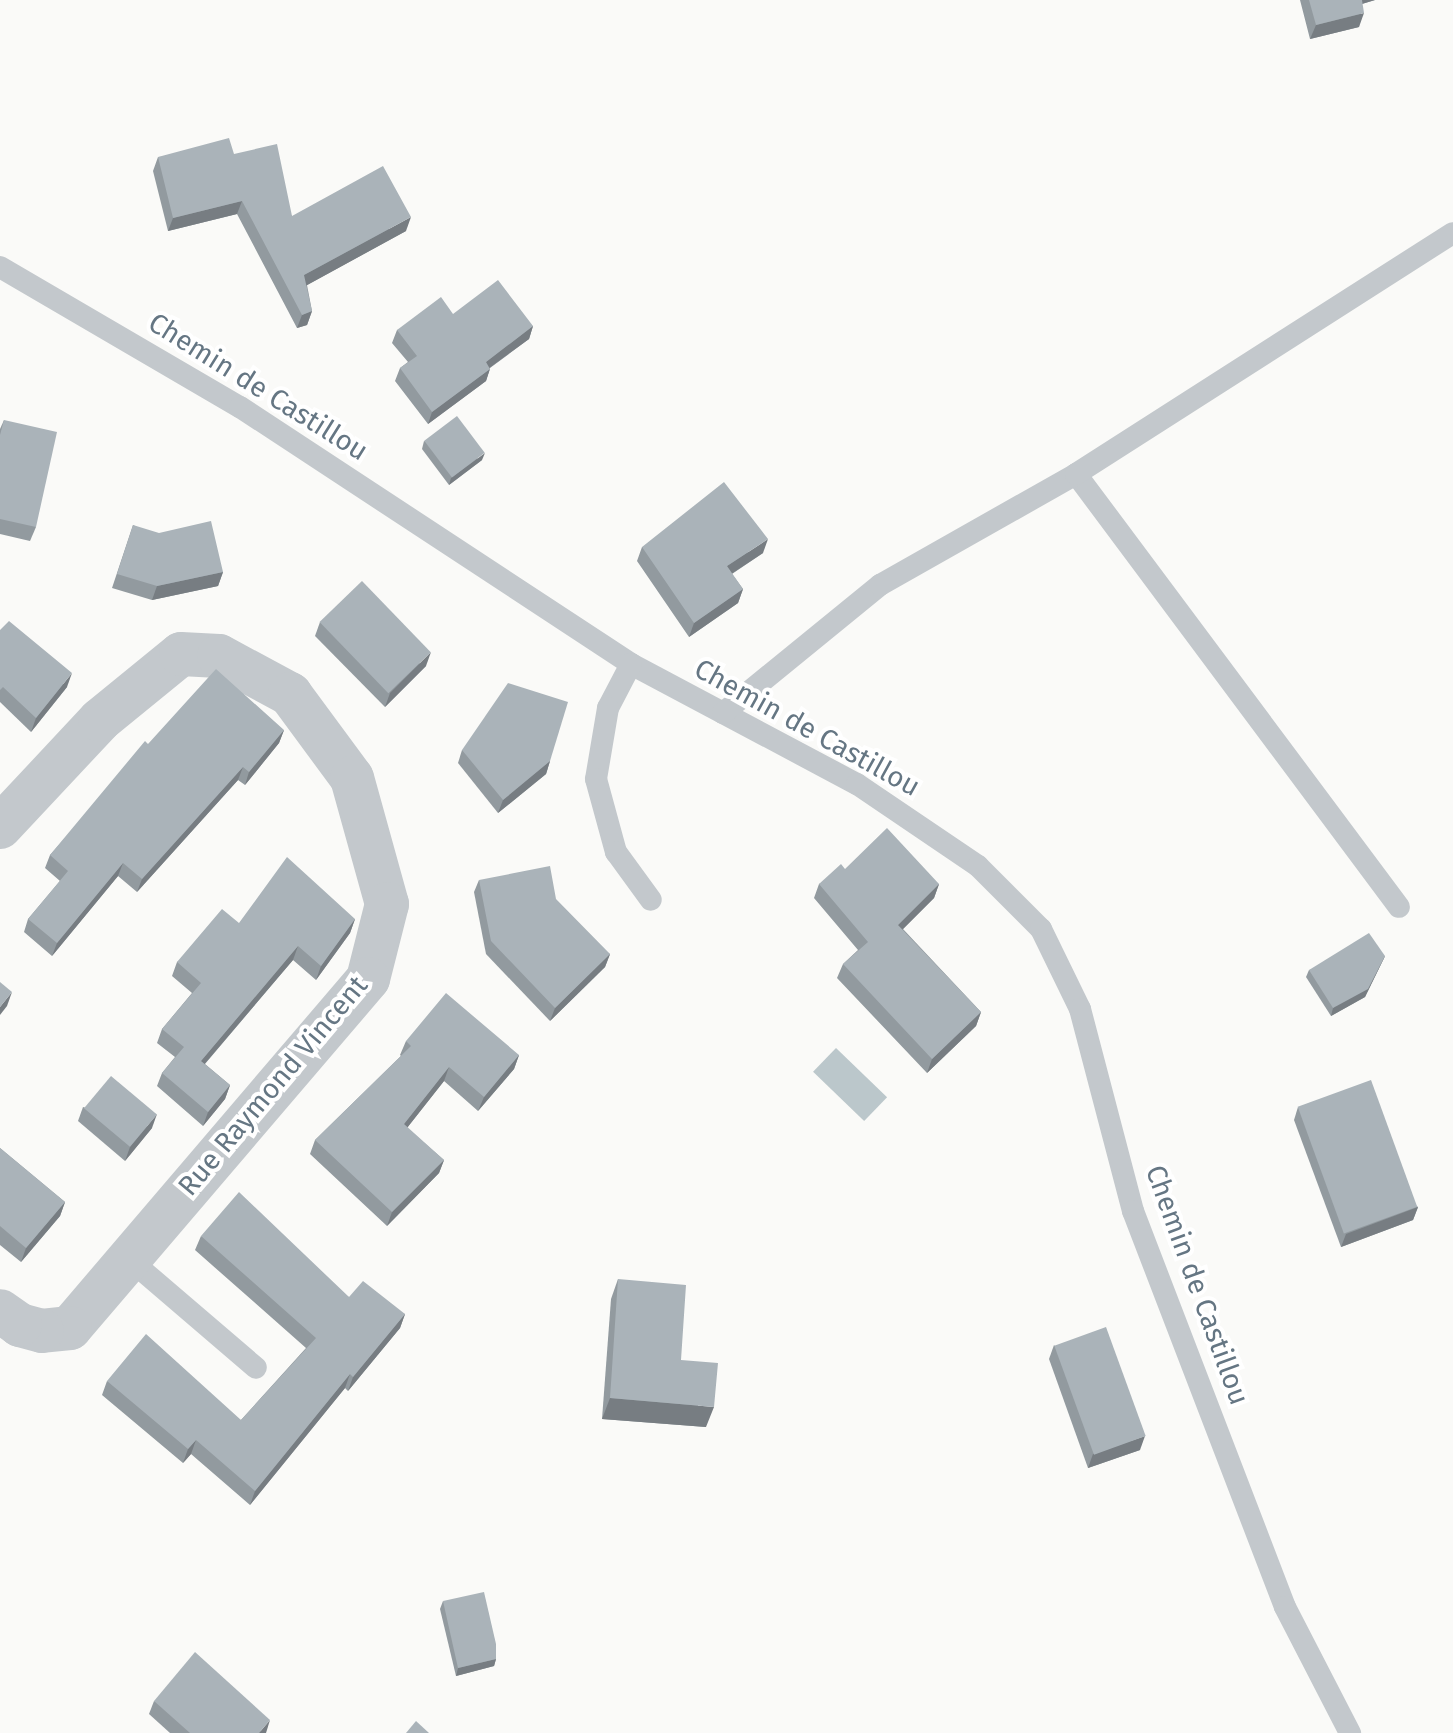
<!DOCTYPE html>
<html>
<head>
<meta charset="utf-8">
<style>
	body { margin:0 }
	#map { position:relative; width:1453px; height:1733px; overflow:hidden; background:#fafaf8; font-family:"Fira Sans",sans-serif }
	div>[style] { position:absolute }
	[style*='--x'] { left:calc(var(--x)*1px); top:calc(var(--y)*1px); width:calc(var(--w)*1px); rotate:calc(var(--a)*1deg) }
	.water>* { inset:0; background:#bbc7cb; transform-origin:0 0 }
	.service>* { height:22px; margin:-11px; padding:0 11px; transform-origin:11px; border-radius:11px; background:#c3c8cc }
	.minor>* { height:44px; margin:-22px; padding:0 22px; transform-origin:22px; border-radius:22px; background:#c3c8cc }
	.wall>* { inset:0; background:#929a9f }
	.shaded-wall>* { inset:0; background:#777d82 }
	.building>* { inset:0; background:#aab3b9; transform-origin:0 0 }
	span { translate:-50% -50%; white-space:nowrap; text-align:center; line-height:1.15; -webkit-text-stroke:8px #fff; paint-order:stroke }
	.street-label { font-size:28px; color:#657683 }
</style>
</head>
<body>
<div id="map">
	<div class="water">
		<div style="left:836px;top:1048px;width:71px;height:33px;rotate:44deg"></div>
	</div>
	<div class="service">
		<div style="--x:0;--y:267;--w:278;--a:30.3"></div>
		<div style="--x:240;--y:407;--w:468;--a:33.3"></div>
		<div style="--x:631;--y:664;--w:256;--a:28"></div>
		<div style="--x:857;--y:784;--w:146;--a:34.1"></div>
		<div style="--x:978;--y:866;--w:89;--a:45"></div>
		<div style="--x:1041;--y:929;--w:89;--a:64"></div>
		<div style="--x:1080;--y:1009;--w:209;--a:75.3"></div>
		<div style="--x:1133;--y:1211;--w:424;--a:69"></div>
		<div style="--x:1285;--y:1607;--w:142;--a:62.7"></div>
		<div style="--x:1076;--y:474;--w:540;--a:53.28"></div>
		<div style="--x:631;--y:664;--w:50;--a:117.6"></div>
		<div style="--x:608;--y:708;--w:72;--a:99.6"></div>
		<div style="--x:596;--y:779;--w:76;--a:74.7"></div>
		<div style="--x:616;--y:852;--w:59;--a:53.9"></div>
		<div style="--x:723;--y:713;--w:203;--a:-39.2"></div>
		<div style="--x:880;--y:585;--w:225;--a:-29.5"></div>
		<div style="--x:1076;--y:474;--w:447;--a:-32.6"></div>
		<div style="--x:129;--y:1259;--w:167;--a:40.6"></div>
	</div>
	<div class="minor">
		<div style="--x:0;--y:827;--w:146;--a:-46.9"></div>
		<div style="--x:100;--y:720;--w:104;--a:-39.2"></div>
		<div style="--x:181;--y:654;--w:38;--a:3"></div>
		<div style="--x:219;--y:656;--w:81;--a:28.2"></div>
		<div style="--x:290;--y:694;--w:104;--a:53.6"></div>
		<div style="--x:352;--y:778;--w:131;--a:74.5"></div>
		<div style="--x:387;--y:904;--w:77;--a:104.2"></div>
		<div style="--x:368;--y:979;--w:459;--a:130.5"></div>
		<div style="--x:70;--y:1328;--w:28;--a:174"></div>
		<div style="--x:42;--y:1331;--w:23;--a:-165"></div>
		<div style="--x:20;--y:1325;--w:24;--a:-145"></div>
	</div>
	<div class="wall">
		<div style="clip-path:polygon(1300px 0,1375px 0,1362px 4px,1359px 27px,1310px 39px)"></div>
		<div style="clip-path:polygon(234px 154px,292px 216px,406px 231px,307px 285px,312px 311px,307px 325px,297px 328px,237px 214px,168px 231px,153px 171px,158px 157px)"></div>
		<div style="clip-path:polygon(453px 314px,533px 326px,529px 339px,490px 368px,486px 381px,428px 424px,395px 381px,400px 368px,408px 362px,392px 343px,397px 330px)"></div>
		<div style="clip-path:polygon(4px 420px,36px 527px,30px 541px,0 534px,0 429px)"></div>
		<div style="clip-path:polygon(424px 441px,482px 460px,449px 485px,422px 449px)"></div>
		<div style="clip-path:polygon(133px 525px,223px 572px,218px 586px,152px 600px,112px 588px)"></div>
		<div style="clip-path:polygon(642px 547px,763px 553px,732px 574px,743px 589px,738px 603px,689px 637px,637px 561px)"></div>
		<div style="clip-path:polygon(320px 622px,426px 666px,385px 707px,315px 636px)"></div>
		<div style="clip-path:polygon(0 630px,67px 687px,31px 732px,0 702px)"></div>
		<div style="clip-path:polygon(284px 730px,279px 743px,245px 785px,238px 780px,137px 892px,118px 876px,52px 956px,24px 932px,28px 919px,60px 881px,45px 868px,50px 855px,148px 744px)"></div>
		<div style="clip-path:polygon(462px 750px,550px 761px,546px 774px,498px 813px,458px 763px)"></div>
		<div style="clip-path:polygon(845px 869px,939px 884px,934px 898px,903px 929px,981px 1012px,976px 1026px,927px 1073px,837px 978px,843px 964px,858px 950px,814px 898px,819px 884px)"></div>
		<div style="clip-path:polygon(479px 880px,610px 954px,605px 967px,550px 1021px,486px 954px,474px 892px)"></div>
		<div style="clip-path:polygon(355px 919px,350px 933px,316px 980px,293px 960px,205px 1064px,230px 1085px,225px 1099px,203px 1126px,157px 1086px,162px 1073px,175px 1057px,157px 1043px,162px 1029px,192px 993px,172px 976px,177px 962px,239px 923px)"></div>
		<div style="clip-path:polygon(1385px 956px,1365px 997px,1331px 1016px,1306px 977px,1309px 970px)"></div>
		<div style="clip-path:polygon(406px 1041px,519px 1055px,514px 1069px,478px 1111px,444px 1081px,407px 1128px,444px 1160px,439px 1173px,387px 1226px,310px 1154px,315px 1140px,401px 1056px,400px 1055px)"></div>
		<div style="clip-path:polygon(83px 1107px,152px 1128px,125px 1161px,78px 1121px)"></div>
		<div style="clip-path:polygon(1298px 1107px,1418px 1207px,1413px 1220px,1341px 1247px,1294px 1120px)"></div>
		<div style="clip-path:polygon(0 1148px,65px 1202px,60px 1216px,21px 1262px,0 1245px)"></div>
		<div style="clip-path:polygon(201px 1236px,349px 1297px,405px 1314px,400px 1328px,348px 1391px,345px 1388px,250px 1505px,191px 1454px,183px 1463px,102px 1395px,107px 1381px,241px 1420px,306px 1348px,195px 1250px)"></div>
		<div style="clip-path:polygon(618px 1279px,681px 1360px,706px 1427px,602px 1419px,611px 1299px)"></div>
		<div style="clip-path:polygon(1054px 1345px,1140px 1450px,1088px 1468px,1049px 1359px)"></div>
		<div style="clip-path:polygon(443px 1601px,496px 1659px,494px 1666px,456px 1676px,440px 1609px)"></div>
		<div style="clip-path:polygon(154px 1701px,266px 1733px,170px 1733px,149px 1714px)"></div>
	</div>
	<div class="shaded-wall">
		<div style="clip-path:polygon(1357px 0,1375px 0,1355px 6px)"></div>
		<div style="clip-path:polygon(1364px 13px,1359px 27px,1310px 39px,1316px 25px)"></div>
		<div style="clip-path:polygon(242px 201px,237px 214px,168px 231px,173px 218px)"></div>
		<div style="clip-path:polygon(411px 217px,406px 231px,300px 289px,304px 275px)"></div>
		<div style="clip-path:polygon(312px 311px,307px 325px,297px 328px,302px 315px)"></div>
		<div style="clip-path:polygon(533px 326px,529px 339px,481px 374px,486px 362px)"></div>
		<div style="clip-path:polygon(490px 369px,486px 381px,428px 424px,432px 412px)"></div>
		<div style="clip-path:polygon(485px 453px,482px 460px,449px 485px,451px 478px)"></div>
		<div style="clip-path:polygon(768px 539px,763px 553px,722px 580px,727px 566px)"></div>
		<div style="clip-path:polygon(223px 572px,218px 586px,152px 600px,157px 586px)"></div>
		<div style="clip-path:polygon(743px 589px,738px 603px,689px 637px,694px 623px)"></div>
		<div style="clip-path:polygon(431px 652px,426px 666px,385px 707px,390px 693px)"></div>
		<div style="clip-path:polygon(72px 673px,67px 687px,31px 732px,36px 718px)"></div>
		<div style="clip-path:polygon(284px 730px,279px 743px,245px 785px,249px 772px)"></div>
		<div style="clip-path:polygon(550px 761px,546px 774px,498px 813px,503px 800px)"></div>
		<div style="clip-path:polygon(243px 767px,238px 780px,137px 892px,142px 879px)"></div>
		<div style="clip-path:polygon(123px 863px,118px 876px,52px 956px,57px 943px)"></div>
		<div style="clip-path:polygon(939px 884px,934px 898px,893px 939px,898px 925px)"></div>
		<div style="clip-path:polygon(355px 919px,350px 933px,316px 980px,321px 966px)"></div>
		<div style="clip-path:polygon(298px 946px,293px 960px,196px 1074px,201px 1061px)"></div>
		<div style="clip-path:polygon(610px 954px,605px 967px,550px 1021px,555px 1008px)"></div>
		<div style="clip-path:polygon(1385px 956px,1365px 997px,1331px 1016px,1333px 1008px)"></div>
		<div style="clip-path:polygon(12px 992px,7px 1006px,0 1015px,0 1007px)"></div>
		<div style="clip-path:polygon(981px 1012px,976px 1026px,927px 1073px,932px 1059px)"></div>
		<div style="clip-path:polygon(519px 1055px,514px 1069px,478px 1111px,484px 1097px)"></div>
		<div style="clip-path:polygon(449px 1067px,444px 1081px,399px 1138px,404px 1124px)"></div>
		<div style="clip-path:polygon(230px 1085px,225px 1099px,203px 1126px,208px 1112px)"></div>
		<div style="clip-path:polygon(157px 1114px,152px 1128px,125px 1161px,130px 1147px)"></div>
		<div style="clip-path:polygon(444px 1160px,439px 1173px,387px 1226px,392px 1212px)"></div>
		<div style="clip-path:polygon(65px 1202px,60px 1216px,21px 1262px,26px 1248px)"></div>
		<div style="clip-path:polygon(1418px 1207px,1413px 1220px,1341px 1247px,1346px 1234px)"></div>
		<div style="clip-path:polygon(405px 1314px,400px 1328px,348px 1391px,353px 1377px)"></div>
		<div style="clip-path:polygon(350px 1374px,345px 1388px,250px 1505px,255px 1491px)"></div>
		<div style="clip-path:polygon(610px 1398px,714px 1407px,706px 1427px,602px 1419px)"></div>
		<div style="clip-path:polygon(1145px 1436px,1140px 1450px,1088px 1468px,1093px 1454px)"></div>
		<div style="clip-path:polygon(196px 1440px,191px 1454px,183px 1463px,188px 1449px)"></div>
		<div style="clip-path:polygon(496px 1659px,494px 1666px,456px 1676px,458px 1668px)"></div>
		<div style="clip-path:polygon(270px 1720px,266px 1733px,259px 1733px)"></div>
	</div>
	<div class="building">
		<div style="clip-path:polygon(1309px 0,1362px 0,1364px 13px,1316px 25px)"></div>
		<div style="clip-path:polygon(229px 138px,234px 154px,277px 144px,292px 216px,383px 166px,411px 217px,304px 275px,312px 311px,302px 315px,242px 201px,173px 218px,158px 157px)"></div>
		<div style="clip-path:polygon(498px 280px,533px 326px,486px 362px,490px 369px,432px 412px,400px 368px,417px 356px,397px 330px,441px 297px,453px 314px)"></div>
		<div style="left:457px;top:416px;width:46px;height:41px;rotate:53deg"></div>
		<div style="clip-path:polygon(4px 420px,57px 432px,36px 527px,0 519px,0 435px)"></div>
		<div style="clip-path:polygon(724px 482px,768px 539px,727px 566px,743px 589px,694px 623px,642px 547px)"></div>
		<div style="clip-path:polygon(211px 521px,223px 572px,157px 586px,117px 574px,133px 525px,159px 533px)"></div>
		<div style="left:362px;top:581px;width:99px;height:59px;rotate:46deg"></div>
		<div style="clip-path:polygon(9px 621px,72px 673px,36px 718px,3px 687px,0 690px,0 630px)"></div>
		<div style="clip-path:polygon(216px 669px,284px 730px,249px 772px,243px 767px,142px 879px,123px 863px,57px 943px,28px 919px,68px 871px,50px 855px,145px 741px,148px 744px)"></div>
		<div style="clip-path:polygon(508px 683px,568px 702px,550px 761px,503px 800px,462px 750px)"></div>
		<div style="clip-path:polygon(887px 828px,939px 884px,898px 925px,981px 1012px,932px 1059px,843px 964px,868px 942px,819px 884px,841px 864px,845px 869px)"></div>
		<div style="clip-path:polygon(287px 857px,355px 919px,321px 966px,298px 946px,201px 1061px,230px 1085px,208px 1112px,162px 1073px,184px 1047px,162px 1029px,201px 983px,177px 962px,222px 909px,239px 923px)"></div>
		<div style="clip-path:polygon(550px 866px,556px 899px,610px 954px,555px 1008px,491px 941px,479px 880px)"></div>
		<div style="clip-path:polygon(1369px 933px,1385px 956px,1368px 989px,1333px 1008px,1309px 970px)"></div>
		<div style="clip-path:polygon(0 982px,12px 992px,0 1007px)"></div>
		<div style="clip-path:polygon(446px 993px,519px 1055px,484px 1097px,449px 1067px,404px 1124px,444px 1160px,392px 1212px,315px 1140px,411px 1046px,406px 1041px)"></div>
		<div style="left:111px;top:1076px;width:60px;height:42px;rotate:40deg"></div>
		<div style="left:1371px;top:1080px;width:135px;height:78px;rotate:70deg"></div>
		<div style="clip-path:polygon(0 1148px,65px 1202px,26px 1248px,0 1226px)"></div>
		<div style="clip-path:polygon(239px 1192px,349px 1297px,363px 1281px,405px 1314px,353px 1377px,350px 1374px,255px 1491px,196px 1440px,188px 1449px,107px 1381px,146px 1334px,241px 1420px,316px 1338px,201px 1236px)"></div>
		<div style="clip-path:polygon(618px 1279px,686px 1285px,681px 1360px,718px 1363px,714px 1407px,610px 1398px)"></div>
		<div style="left:1106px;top:1327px;width:116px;height:55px;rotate:70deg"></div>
		<div style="clip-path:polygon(484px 1592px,496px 1644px,496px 1659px,458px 1668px,443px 1601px)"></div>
		<div style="clip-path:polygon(195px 1652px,270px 1720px,259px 1733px,190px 1733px,154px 1701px)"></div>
		<div style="clip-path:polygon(416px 1721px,429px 1733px,406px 1733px)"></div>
	</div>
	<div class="street-label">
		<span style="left:258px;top:387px;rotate:32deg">Chemin de Castillou</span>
		<span style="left:807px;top:728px;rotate:29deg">Chemin de Castillou</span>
		<span style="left:273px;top:1086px;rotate:-50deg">Rue Raymond Vincent</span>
		<span style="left:1197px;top:1285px;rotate:70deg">Chemin de Castillou</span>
	</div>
</div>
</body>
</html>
